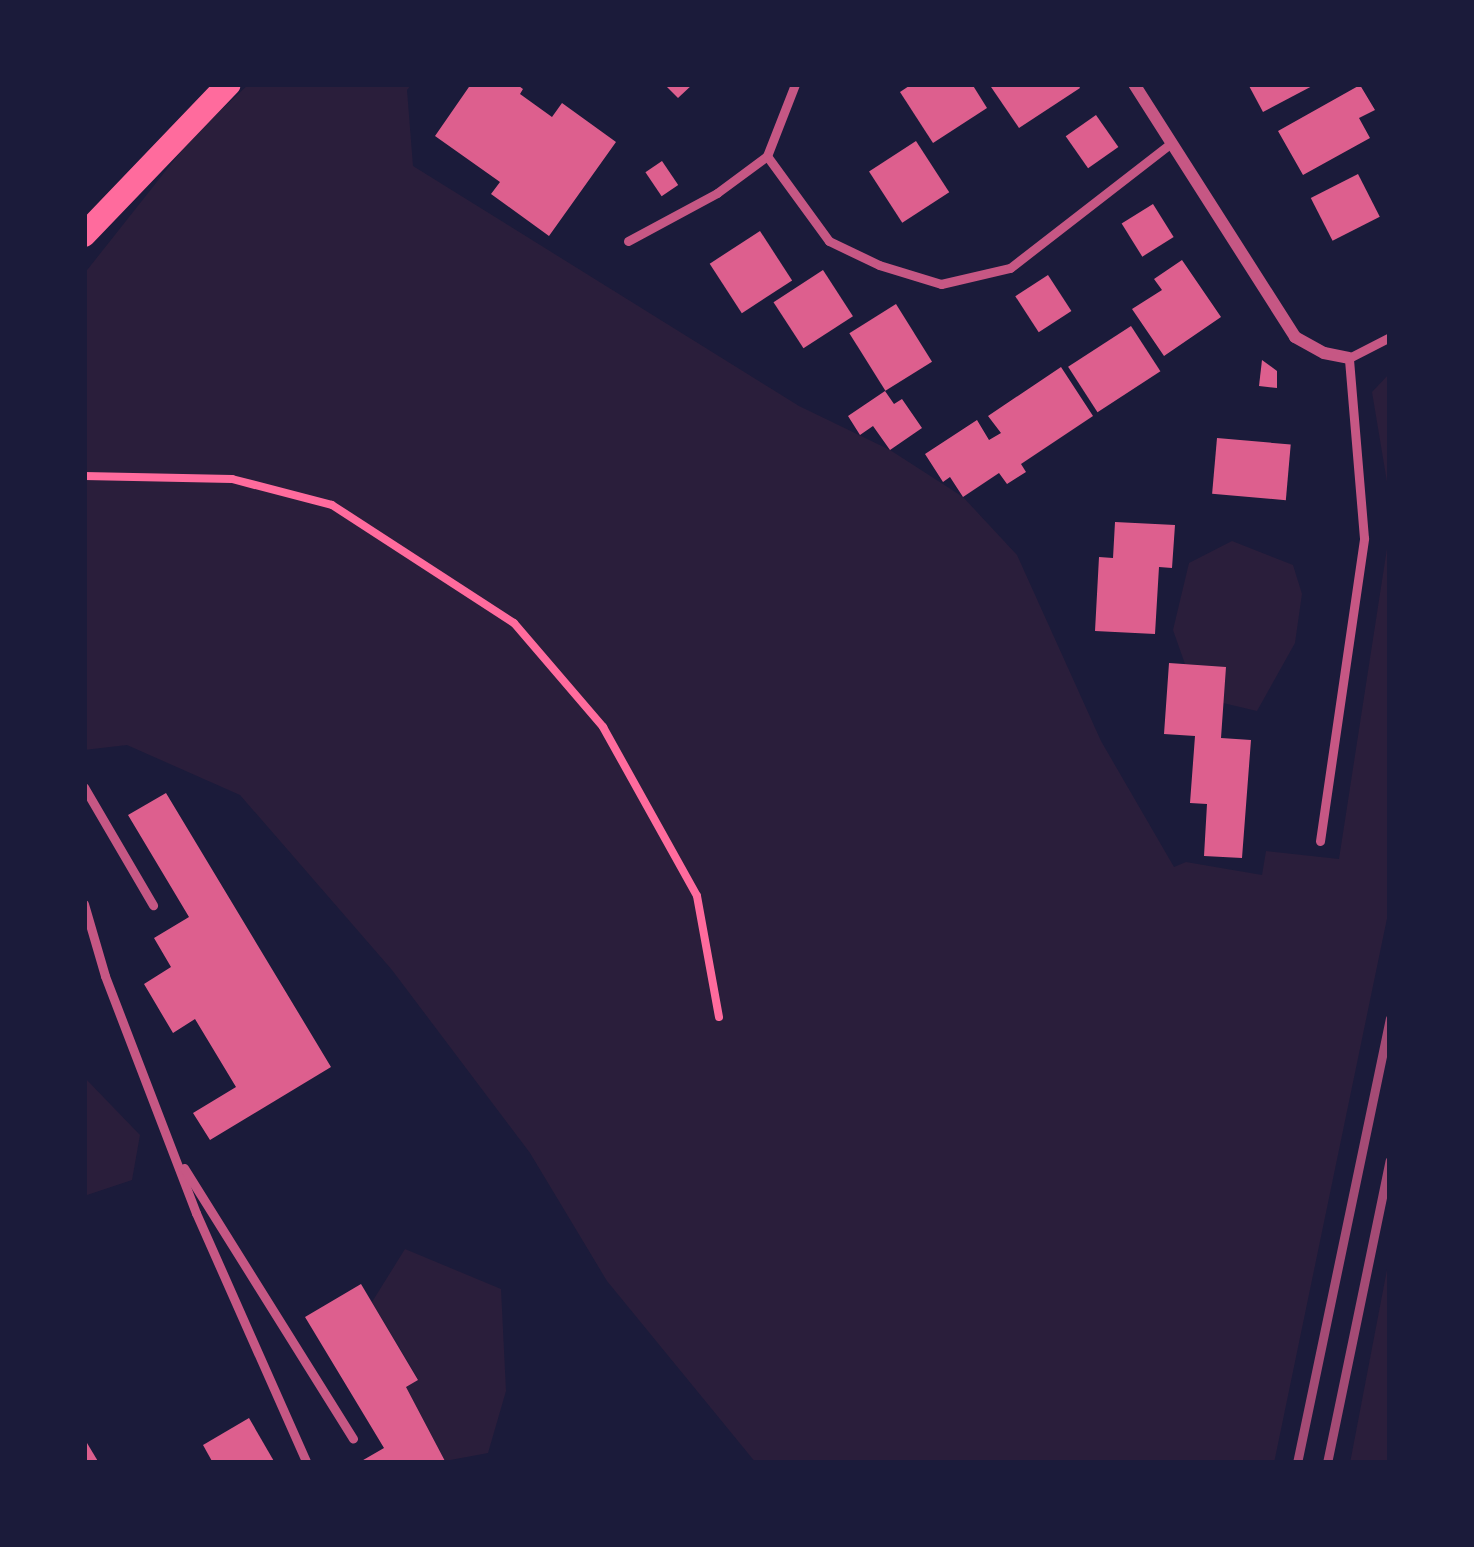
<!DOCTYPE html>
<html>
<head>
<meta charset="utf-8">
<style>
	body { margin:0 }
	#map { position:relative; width:1474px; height:1547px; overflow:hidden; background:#1b1b3a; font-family:"Space Grotesk",sans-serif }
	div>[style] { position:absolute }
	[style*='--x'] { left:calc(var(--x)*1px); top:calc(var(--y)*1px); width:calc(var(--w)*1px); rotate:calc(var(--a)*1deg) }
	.green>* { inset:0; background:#2a1e3b }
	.building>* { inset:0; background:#dd5f8e; transform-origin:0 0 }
	.path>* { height:8px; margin:-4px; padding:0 4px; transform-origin:4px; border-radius:4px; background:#ff6b9d }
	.service>* { height:9px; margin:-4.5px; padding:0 4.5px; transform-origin:4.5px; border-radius:4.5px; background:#c65784 }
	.minor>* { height:12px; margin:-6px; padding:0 6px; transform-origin:6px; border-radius:6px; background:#c65784 }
	.secondary>* { height:24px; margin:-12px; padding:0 12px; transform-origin:12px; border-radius:12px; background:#ff6b9d }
	.rail>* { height:9px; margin:-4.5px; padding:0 4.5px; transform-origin:4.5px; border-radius:4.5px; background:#a44b75 }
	span { translate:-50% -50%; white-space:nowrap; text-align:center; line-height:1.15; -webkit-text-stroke:12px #1b1b3a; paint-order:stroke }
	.frame { position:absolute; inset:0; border:87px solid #1b1b3a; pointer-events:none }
</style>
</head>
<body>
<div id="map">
	<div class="green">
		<div style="clip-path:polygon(249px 84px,412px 84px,407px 90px,413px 166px,799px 406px,890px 450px,963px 497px,1017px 555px,1101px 741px,1174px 867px,1186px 862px,1262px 875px,1266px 851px,1339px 859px,1390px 529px,1390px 904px,1274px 1463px,756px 1463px,607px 1281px,530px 1153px,392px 970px,240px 795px,127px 745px,84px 750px,84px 274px,194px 135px)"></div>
		<div style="clip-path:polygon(1390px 373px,1390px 500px,1372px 392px)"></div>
		<div style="clip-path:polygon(1232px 541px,1293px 565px,1302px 594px,1295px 643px,1257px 711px,1223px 703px,1225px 667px,1185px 664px,1173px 630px,1189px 563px)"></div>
		<div style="clip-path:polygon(84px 1077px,140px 1135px,132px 1180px,84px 1196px)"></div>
		<div style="clip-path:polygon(405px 1249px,501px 1289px,506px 1391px,488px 1453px,445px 1461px,406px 1387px,418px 1379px,372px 1302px)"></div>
		<div style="clip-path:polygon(1390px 1254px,1390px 1463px,1350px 1463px)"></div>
	</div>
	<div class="building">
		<div style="clip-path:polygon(471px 84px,516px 84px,523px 89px,520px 94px,552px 117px,562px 103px,616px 142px,549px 236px,491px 194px,500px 182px,435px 136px)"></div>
		<div style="clip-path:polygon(664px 84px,693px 84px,678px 98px)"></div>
		<div style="clip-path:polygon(912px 84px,972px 84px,987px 108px,933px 143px,900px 92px)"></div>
		<div style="clip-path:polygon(989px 84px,1078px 84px,1080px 88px,1019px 128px)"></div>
		<div style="clip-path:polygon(1248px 84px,1316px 84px,1263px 112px)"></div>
		<div style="clip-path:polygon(1360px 85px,1375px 110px,1359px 118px,1370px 138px,1303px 175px,1278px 131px)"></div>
		<div style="left:1096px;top:115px;width:39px;height:37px;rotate:55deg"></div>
		<div style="left:916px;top:141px;width:61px;height:56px;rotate:57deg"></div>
		<div style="left:662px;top:161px;width:29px;height:20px;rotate:56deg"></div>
		<div style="left:1358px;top:174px;width:48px;height:53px;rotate:63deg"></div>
		<div style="left:1153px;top:204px;width:39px;height:37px;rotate:58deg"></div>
		<div style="left:760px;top:231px;width:59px;height:60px;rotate:57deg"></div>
		<div style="clip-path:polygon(1182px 260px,1221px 317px,1164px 356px,1132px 309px,1162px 290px,1154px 279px)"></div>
		<div style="left:823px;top:270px;width:55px;height:59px;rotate:57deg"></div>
		<div style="left:1048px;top:275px;width:43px;height:39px;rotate:57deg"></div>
		<div style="left:896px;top:304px;width:68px;height:55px;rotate:58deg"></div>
		<div style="left:1131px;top:326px;width:54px;height:75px;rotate:57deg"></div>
		<div style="clip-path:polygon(1262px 360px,1277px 371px,1277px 388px,1259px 386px)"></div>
		<div style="clip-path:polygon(1061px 367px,1093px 416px,1021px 464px,1026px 472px,1007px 484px,999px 473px,963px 497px,950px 477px,943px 482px,925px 454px,977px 420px,989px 440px,1001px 433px,988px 416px)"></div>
		<div style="clip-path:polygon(885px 391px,894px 404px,902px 399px,922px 428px,890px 450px,873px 426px,860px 435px,848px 416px)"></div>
		<div style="left:1217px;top:438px;width:74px;height:56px;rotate:5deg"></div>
		<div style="clip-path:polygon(1115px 522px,1175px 525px,1172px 568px,1159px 567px,1155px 634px,1095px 631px,1099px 557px,1113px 558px)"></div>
		<div style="clip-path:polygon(1169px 663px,1226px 667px,1221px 738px,1251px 740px,1242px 858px,1204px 856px,1207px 804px,1190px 803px,1195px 736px,1164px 734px)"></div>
		<div style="clip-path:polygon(166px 793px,331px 1067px,210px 1140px,193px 1113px,236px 1087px,195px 1019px,173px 1033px,144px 984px,171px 967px,154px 938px,189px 917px,128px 815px)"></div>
		<div style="clip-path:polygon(361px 1284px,418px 1380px,406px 1387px,446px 1463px,358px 1463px,384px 1448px,305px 1317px)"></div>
		<div style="clip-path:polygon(249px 1418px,275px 1463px,213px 1463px,203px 1445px)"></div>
		<div style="clip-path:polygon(84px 1438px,99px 1463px,84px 1463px)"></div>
	</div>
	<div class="path">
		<div style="--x:84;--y:476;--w:148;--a:1.2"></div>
		<div style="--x:232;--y:479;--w:103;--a:14.6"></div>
		<div style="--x:332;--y:505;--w:217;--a:33"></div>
		<div style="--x:514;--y:623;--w:137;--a:49.4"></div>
		<div style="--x:603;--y:727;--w:193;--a:60.9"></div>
		<div style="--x:697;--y:896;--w:123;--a:79.7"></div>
	</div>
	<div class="service">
		<div style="--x:767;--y:156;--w:105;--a:53.9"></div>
		<div style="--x:829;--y:241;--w:55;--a:25.6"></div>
		<div style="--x:879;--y:265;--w:65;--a:17"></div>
		<div style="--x:941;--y:284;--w:71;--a:-13.1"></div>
		<div style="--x:1010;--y:268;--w:202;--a:-37.8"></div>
		<div style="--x:628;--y:241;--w:101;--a:-28.3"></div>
		<div style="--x:717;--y:193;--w:62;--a:-36.5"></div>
		<div style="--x:767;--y:156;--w:77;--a:-68.7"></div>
		<div style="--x:84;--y:787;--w:137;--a:59.7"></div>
		<div style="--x:1320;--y:841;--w:306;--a:-81.7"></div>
		<div style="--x:1364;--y:538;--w:181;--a:-94.8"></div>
		<div style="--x:1349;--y:358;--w:46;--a:-27.1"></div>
		<div style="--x:84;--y:904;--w:75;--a:73.7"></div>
		<div style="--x:105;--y:976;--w:254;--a:69"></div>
		<div style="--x:196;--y:1213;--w:274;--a:66.1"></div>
		<div style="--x:184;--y:1168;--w:319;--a:58"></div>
	</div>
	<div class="minor">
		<div style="--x:1134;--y:84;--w:300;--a:57.5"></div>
		<div style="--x:1295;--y:337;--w:33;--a:29"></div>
		<div style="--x:1324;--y:353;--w:25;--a:11"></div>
	</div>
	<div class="secondary">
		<div style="--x:84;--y:235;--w:209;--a:-46.2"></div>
	</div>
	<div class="rail">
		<div style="--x:1297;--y:1463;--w:454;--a:-78.2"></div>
		<div style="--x:1327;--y:1463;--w:309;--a:-78.3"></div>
	</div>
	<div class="frame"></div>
</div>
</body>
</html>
